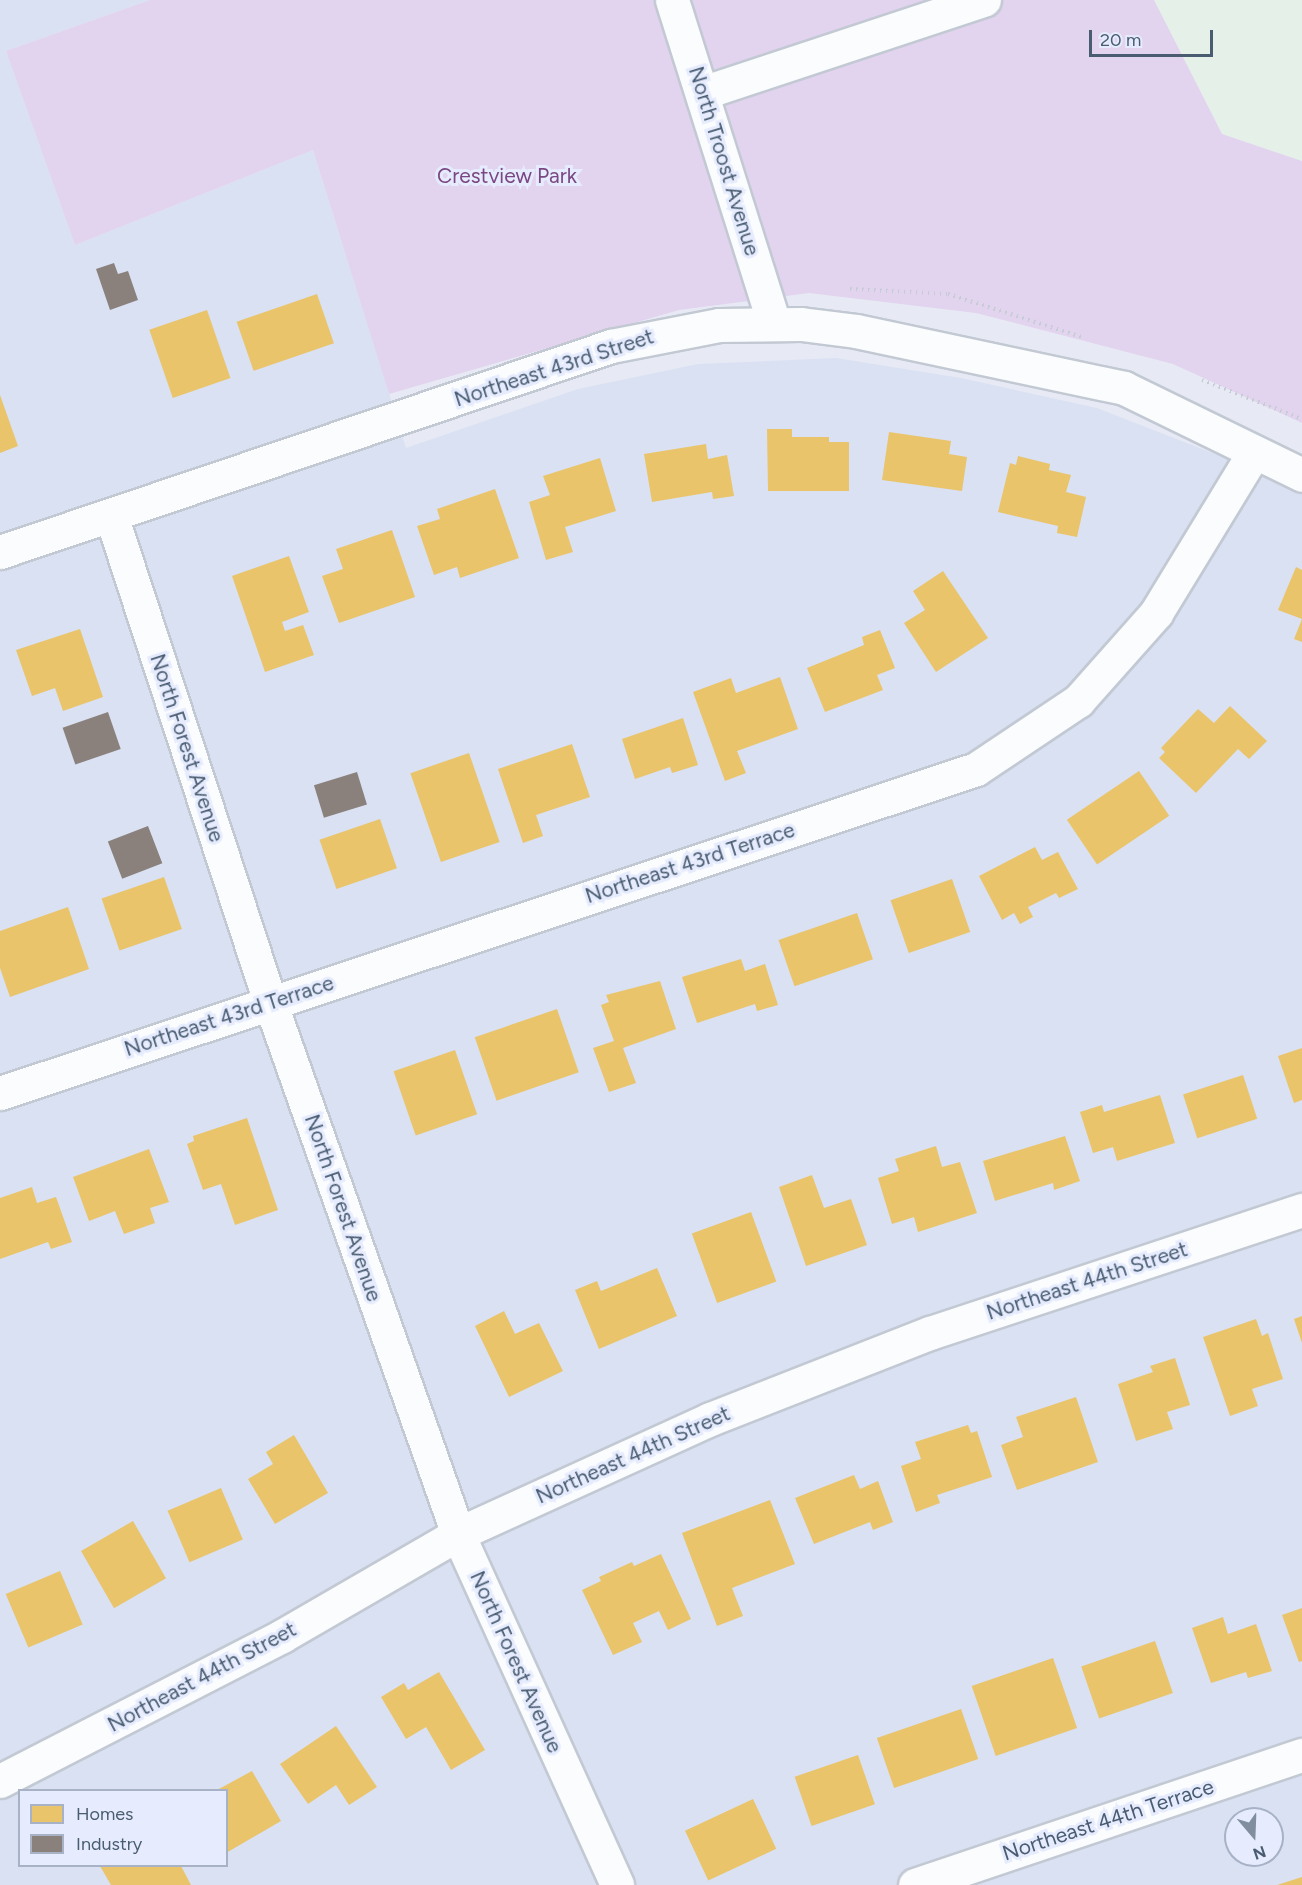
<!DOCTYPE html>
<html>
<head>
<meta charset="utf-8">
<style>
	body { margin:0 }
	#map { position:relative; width:1302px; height:1885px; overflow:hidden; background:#e7eaf5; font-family:Figtree,sans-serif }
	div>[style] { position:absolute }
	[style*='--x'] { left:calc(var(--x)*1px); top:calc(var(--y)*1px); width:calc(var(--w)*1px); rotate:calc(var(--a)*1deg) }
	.residential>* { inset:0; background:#dae1f3 }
	.education>* { inset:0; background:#e5f1e8 }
	.green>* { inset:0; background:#e2d3ee }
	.homes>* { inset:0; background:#e9c46a; transform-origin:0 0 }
	.industry>* { inset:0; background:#8a817c; transform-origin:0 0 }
	.path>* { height:4px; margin-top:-2px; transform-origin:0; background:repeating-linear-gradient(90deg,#c6ccd4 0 1.5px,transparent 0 6px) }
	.roads { filter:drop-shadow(2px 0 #c2c9d3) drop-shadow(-2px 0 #c2c9d3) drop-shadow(0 2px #c2c9d3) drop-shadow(0 -2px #c2c9d3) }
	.minor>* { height:33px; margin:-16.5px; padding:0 16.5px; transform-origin:16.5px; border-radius:16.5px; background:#fbfcfe }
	span { translate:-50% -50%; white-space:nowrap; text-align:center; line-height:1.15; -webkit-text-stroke:6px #e6ecfe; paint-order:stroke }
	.street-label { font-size:21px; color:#495c71 }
	.park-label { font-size:21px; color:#7b4782 }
	.legend { position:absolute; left:18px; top:1789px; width:210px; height:78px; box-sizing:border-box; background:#e6ecfe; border:2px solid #a7b2c6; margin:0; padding:8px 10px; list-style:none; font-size:18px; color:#495c71 }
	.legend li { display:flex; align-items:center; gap:12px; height:30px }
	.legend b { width:30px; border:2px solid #a7b2c6 }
	.north { position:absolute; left:1224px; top:1807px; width:60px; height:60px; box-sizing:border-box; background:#e6ecfe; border:2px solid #a7b2c6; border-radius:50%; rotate:161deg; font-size:16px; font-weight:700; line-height:24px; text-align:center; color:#495c71 }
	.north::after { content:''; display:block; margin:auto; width:21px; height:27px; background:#808e9f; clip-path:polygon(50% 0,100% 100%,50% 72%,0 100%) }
	.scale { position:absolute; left:1089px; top:30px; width:124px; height:27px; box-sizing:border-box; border:3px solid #495c71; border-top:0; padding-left:8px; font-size:18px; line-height:21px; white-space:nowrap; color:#495c71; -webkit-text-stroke:4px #e6ecfe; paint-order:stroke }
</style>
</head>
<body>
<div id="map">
	<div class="residential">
		<div style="clip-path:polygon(evenodd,0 0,150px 0,6px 51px,75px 245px,313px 150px,406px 448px,578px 389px,698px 364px,836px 358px,961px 378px,1097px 408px,1302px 488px,1302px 1885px,0 1885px,0 0,20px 1790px,226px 1790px,226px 1866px,20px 1866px,20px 1790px,0 0,1236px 1819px,1272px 1819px,1272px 1855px,1236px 1855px,1236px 1819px)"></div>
	</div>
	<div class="education">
		<div style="clip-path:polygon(1154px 0,1302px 0,1302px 162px,1222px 134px)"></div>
	</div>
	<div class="green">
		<div style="clip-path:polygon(150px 0,1154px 0,1222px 134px,1302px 161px,1302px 423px,1173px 364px,976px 313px,809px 293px,679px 310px,389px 394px,313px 150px,75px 245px,6px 51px)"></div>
	</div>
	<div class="homes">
		<div style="left:317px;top:294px;width:52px;height:85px;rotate:71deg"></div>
		<div style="left:207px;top:310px;width:72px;height:61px;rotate:71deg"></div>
		<div style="clip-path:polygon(0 395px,18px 446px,0 453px)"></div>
		<div style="clip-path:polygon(767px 429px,792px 429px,792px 437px,829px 437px,829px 442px,849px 442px,849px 491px,768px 491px)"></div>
		<div style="clip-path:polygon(889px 432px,951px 441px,949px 454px,967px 457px,962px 491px,882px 480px)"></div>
		<div style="clip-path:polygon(706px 444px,708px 459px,727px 455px,734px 496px,713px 499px,712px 492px,652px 502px,644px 454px)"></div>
		<div style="clip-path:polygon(1018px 456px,1050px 464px,1049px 470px,1071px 475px,1066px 492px,1086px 497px,1077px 537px,1057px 533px,1058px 526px,998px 512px,1010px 463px,1016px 465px)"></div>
		<div style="clip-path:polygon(600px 458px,616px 511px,565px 527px,573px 552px,546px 560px,529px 502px,550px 495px,543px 476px)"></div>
		<div style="clip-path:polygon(495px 489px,519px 558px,460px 578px,457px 567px,434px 575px,417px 526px,440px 519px,437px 509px)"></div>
		<div style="clip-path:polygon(392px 530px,415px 597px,339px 623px,322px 576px,343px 569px,336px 549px)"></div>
		<div style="clip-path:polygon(289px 556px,309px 612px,282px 622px,285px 631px,303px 625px,314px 655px,265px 672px,232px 576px)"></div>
		<div style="clip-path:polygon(1296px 567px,1302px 570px,1302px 642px,1294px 639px,1302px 619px,1278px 610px)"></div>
		<div style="clip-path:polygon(943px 571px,988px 638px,936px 672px,904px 623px,925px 610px,913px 591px)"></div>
		<div style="clip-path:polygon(80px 629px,103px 697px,63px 711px,55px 688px,32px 696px,16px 650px)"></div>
		<div style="clip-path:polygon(880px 630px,895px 668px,877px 675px,883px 690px,825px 712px,807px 668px,864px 645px,862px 637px)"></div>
		<div style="clip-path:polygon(780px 677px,798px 729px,737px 751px,746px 773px,725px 781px,693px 692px,731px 678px,736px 693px)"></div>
		<div style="clip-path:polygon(1230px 706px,1267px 741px,1249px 759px,1238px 749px,1196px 793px,1159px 758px,1165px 752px,1161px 748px,1198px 709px,1214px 723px)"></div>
		<div style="clip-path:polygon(683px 718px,698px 765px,672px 773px,670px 767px,635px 779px,622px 739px)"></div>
		<div style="clip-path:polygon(572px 744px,590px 797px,536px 815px,543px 836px,523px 843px,498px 769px)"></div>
		<div style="left:469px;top:753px;width:94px;height:62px;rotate:71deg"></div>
		<div style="left:1139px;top:771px;width:54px;height:87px;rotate:56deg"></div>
		<div style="left:380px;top:819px;width:52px;height:64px;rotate:71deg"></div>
		<div style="clip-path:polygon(1035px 847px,1042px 860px,1058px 852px,1078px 889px,1059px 898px,1056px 893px,1028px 907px,1033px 917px,1020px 924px,1014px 913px,1002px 920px,979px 876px)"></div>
		<div style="left:164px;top:877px;width:55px;height:66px;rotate:71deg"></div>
		<div style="left:952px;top:879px;width:56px;height:65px;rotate:71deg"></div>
		<div style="clip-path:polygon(68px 907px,89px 969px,10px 997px,0 968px,0 931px)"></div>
		<div style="left:857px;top:913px;width:49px;height:83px;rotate:71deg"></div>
		<div style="clip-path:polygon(741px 959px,745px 971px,765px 964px,778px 1005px,757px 1011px,755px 1004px,697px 1023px,682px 977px)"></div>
		<div style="clip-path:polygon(660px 981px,676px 1029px,623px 1048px,636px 1083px,609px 1092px,593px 1048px,614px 1041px,601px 1005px,609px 1002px,606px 995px)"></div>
		<div style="left:557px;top:1009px;width:67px;height:87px;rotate:71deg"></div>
		<div style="clip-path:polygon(1302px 1048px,1302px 1100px,1294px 1103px,1278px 1056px)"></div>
		<div style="left:455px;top:1050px;width:68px;height:65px;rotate:71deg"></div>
		<div style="left:1243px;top:1075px;width:46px;height:63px;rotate:72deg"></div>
		<div style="clip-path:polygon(1160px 1095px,1175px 1143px,1117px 1161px,1113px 1147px,1093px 1153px,1080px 1112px,1102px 1105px,1104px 1112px)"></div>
		<div style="clip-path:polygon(247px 1118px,278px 1210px,235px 1225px,221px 1184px,203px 1190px,187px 1144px,194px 1141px,193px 1136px)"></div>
		<div style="clip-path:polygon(1065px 1136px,1080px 1181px,1054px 1190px,1053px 1183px,995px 1201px,983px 1161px)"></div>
		<div style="clip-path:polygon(936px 1146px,942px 1167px,960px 1162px,977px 1213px,918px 1232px,914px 1217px,892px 1224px,878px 1178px,899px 1171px,895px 1159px)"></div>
		<div style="clip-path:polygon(149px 1149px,169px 1202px,150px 1208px,155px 1223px,124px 1234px,115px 1211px,89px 1221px,73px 1177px)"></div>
		<div style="clip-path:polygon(812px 1175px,824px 1208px,851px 1199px,867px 1245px,806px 1266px,779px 1187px)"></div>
		<div style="clip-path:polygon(32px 1187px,37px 1203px,56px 1197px,72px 1242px,51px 1249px,48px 1242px,0 1259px,0 1198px)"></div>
		<div style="left:751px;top:1212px;width:74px;height:63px;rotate:70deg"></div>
		<div style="clip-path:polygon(657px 1268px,677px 1316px,599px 1349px,575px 1290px,597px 1281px,601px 1291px)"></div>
		<div style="clip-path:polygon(504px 1311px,515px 1334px,539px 1323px,563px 1371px,509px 1397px,475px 1326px)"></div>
		<div style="clip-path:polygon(1302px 1316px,1302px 1343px,1294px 1319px)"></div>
		<div style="clip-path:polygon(1256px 1319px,1262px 1336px,1268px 1333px,1283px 1379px,1252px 1389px,1258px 1406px,1230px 1416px,1203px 1337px)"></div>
		<div style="clip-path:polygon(1175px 1358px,1190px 1405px,1167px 1412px,1173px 1429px,1136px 1441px,1118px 1384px,1153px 1372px,1150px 1366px)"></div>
		<div style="clip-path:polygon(1076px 1397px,1098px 1462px,1017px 1490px,1001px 1445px,1023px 1437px,1016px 1417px)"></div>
		<div style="clip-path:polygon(968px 1425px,971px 1433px,977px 1431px,992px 1477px,937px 1495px,940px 1503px,916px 1512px,901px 1466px,921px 1459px,915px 1442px)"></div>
		<div style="clip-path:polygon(294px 1435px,328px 1493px,275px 1524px,248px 1479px,273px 1464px,266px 1452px)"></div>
		<div style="clip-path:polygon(854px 1475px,860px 1489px,878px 1481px,893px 1522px,873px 1530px,870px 1522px,814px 1544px,795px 1498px)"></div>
		<div style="left:221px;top:1488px;width:56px;height:58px;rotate:67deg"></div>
		<div style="clip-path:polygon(770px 1500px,795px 1564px,732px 1588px,743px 1616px,717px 1626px,682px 1533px)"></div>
		<div style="left:133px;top:1521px;width:66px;height:60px;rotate:60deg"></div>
		<div style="clip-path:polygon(661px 1554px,691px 1619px,668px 1630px,659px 1611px,633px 1623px,642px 1642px,613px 1655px,582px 1590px,601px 1581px,599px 1577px,632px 1562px,634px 1566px)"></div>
		<div style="left:60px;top:1571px;width:58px;height:59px;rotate:67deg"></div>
		<div style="clip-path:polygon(1302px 1608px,1302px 1661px,1299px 1662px,1282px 1615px)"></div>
		<div style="clip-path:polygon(1223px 1617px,1228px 1634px,1256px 1624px,1272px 1671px,1248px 1678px,1246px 1672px,1211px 1683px,1192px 1628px)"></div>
		<div style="left:1155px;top:1641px;width:55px;height:78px;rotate:71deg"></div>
		<div style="left:1053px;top:1658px;width:74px;height:86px;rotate:71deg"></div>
		<div style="clip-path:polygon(439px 1672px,485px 1750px,451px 1770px,426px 1727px,406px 1739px,381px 1697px,404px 1683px,408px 1690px)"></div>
		<div style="left:961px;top:1709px;width:53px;height:89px;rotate:71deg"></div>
		<div style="clip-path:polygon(336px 1726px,377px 1787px,349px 1805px,336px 1785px,308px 1804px,280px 1764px)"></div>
		<div style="left:858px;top:1755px;width:52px;height:67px;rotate:71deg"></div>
		<div style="clip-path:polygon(252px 1771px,281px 1821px,226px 1853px,226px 1790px,217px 1790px)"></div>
		<div style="left:753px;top:1799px;width:55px;height:75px;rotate:65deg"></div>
		<div style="clip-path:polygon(100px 1866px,181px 1866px,191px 1885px,111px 1885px)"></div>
		<div style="clip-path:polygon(1302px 1877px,1302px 1885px,1277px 1885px)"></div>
	</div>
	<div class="industry">
		<div style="clip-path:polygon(114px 263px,118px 274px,128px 271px,138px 300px,110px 310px,96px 269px)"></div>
		<div style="left:108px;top:712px;width:39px;height:48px;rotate:71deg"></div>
		<div style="left:357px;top:772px;width:34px;height:45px;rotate:73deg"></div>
		<div style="left:148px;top:826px;width:40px;height:43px;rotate:69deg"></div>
	</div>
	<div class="path">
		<div style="--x:850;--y:289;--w:98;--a:2.9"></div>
		<div style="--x:948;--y:294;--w:141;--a:17.8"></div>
		<div style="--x:1202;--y:380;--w:107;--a:21.3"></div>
	</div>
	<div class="roads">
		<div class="minor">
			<div style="--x:672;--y:0;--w:339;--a:72.5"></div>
			<div style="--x:702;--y:93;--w:297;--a:-18.3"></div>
			<div style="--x:111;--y:515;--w:512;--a:71.92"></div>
			<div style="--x:270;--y:1002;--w:564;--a:70.54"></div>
			<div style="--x:458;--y:1534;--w:385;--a:65.6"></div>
			<div style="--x:0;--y:552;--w:645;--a:-18.63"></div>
			<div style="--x:611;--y:346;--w:110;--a:-11"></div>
			<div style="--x:719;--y:325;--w:82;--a:-0.7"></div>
			<div style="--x:801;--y:324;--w:55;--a:7.3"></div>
			<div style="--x:856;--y:331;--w:274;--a:12"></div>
			<div style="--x:1124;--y:388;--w:198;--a:26"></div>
			<div style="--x:0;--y:1093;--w:1028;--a:-18.36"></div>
			<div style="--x:976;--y:769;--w:123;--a:-33.7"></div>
			<div style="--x:1078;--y:701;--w:118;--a:-48.4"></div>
			<div style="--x:1156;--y:613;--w:186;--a:-58.6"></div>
			<div style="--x:0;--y:1781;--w:317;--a:-27.2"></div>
			<div style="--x:282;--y:1636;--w:203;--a:-30.1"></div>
			<div style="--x:458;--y:1534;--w:277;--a:-24.5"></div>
			<div style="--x:710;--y:1419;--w:236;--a:-21.4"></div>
			<div style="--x:930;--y:1333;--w:392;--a:-18.3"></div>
			<div style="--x:915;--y:1885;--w:408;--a:-18.6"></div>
		</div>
	</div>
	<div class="street-label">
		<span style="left:724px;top:161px;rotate:73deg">North Troost Avenue</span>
		<span style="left:554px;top:368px;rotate:-18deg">Northeast 43rd Street</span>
		<span style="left:187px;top:748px;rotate:72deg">North Forest Avenue</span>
		<span style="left:690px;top:863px;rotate:-18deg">Northeast 43rd Terrace</span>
		<span style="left:229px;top:1016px;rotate:-18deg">Northeast 43rd Terrace</span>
		<span style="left:343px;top:1208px;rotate:71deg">North Forest Avenue</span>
		<span style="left:1087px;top:1281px;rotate:-18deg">Northeast 44th Street</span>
		<span style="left:633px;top:1455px;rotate:-24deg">Northeast 44th Street</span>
		<span style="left:516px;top:1662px;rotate:66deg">North Forest Avenue</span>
		<span style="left:202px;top:1677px;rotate:-28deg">Northeast 44th Street</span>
		<span style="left:1108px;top:1820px;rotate:-18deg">Northeast 44th Terrace</span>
	</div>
	<div class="park-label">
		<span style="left:507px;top:176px">Crestview Park</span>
	</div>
	<ul class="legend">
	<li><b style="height:16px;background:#e9c46a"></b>Homes</li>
	<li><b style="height:16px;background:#8a817c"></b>Industry</li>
	</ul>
	<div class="north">N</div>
	<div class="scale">20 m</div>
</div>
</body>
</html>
